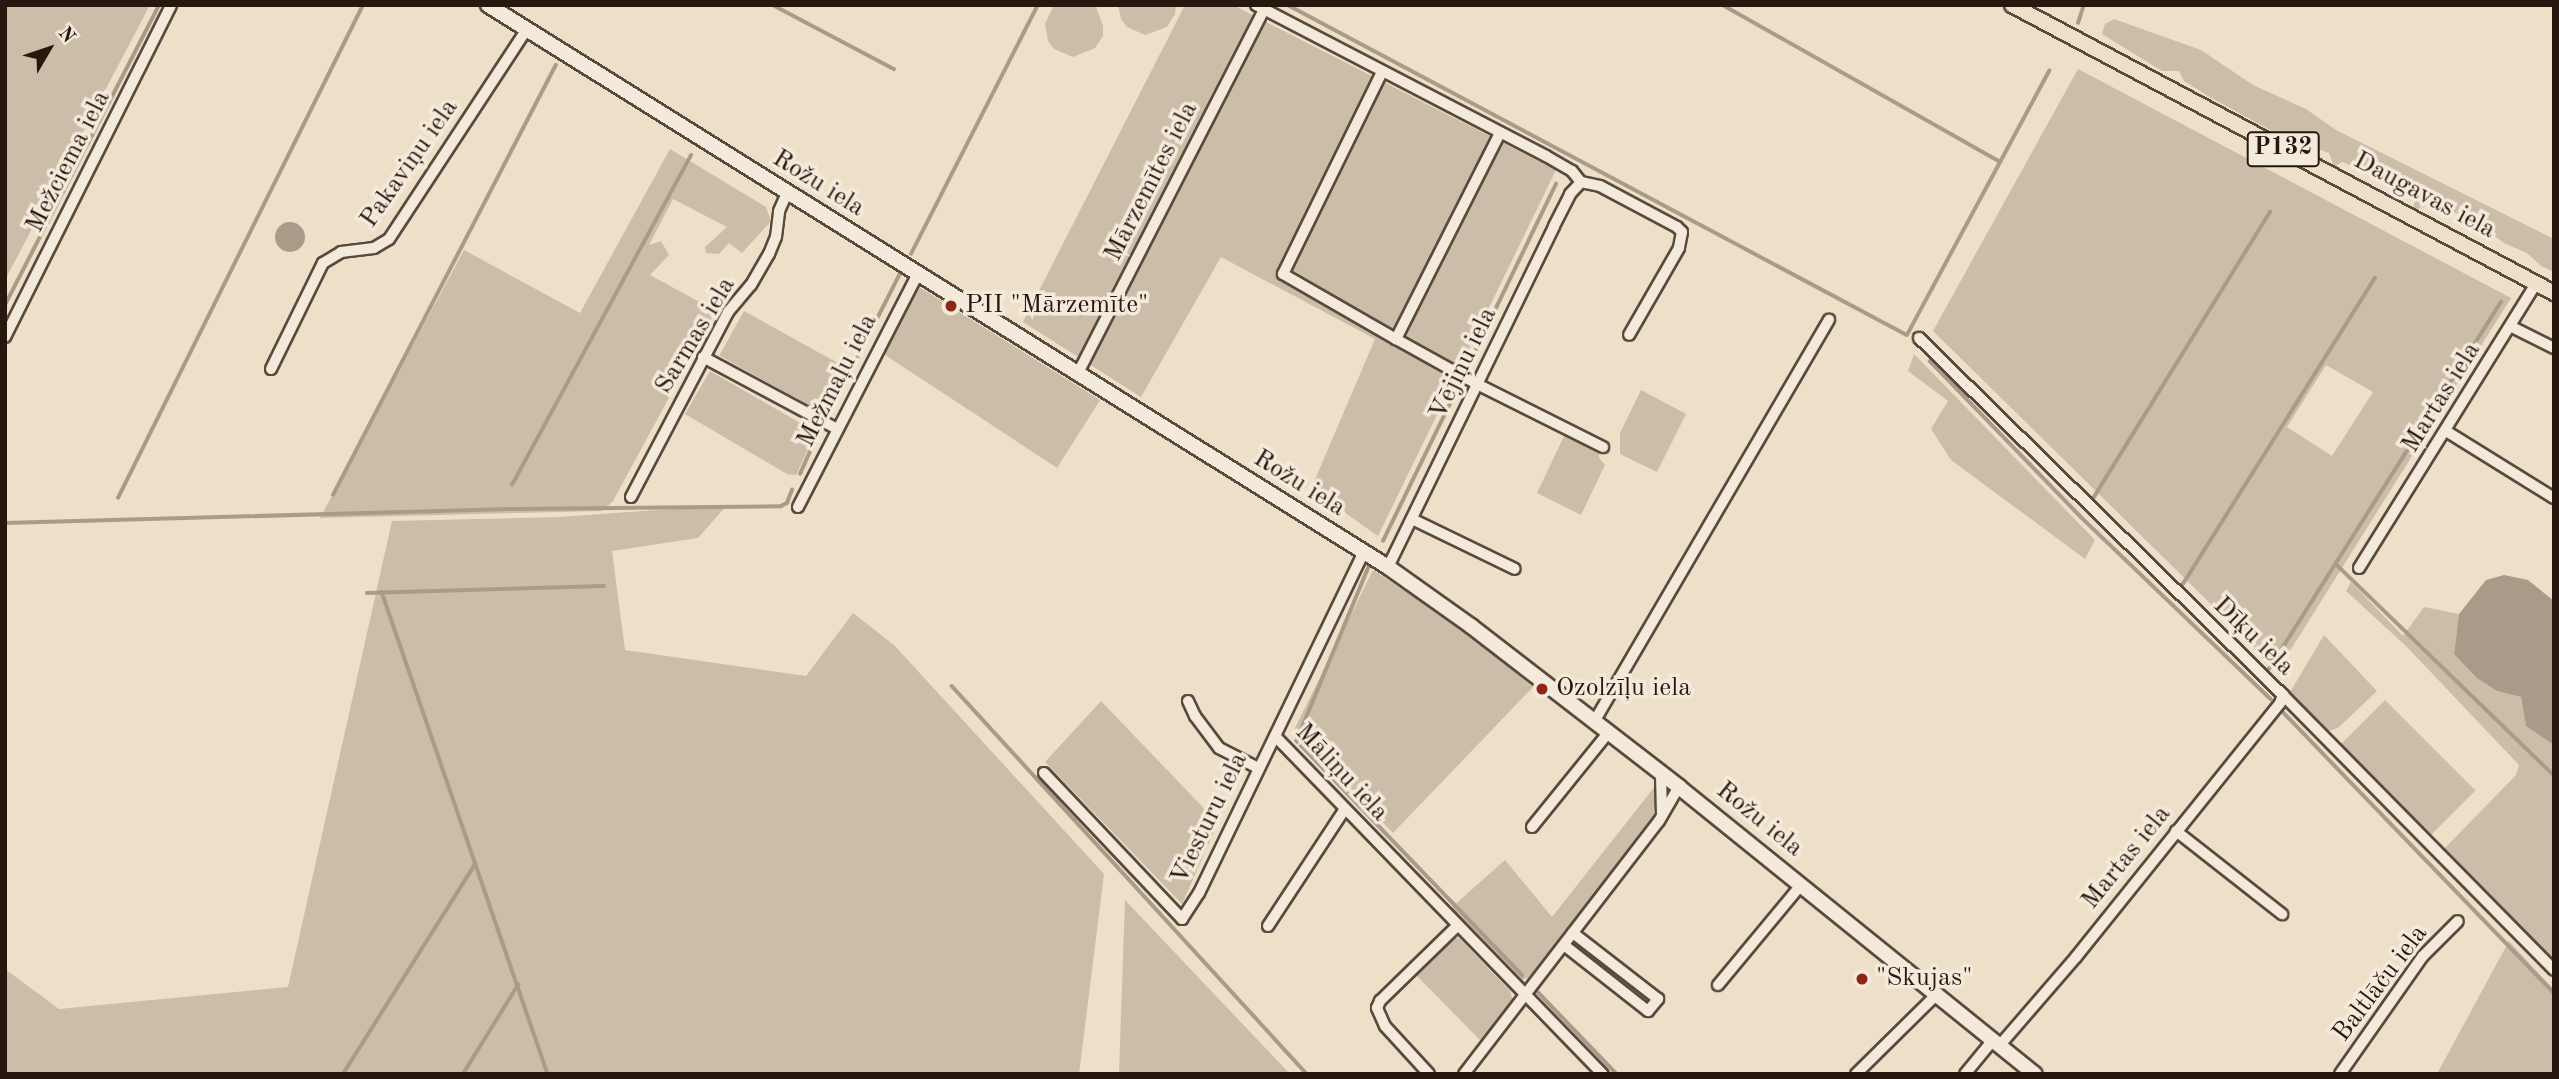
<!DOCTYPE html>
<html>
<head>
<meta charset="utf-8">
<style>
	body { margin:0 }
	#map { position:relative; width:2559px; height:1079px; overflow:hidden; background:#eedfc8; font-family:"Old Standard TT",serif }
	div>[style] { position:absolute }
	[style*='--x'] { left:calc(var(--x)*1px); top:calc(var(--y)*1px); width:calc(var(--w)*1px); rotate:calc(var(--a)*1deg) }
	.green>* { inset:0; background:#ccbda9; transform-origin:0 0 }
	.water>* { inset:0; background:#aa9b89 }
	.round { border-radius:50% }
	.stream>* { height:3.5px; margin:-1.75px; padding:0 1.75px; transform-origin:1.75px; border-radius:1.75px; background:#aa9b89 }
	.roads { filter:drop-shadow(2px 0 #594a3d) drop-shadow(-2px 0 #594a3d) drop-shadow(0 2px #594a3d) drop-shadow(0 -2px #594a3d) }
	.street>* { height:10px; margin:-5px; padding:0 5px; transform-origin:5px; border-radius:5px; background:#f4eadb }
	.secondary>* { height:14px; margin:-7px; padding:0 7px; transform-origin:7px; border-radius:7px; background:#f4eadb }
	.primary>* { height:14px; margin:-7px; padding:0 7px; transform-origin:7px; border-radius:7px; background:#eedfc8 }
	.dots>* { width:19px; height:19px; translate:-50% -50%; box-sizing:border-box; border:4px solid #f4eadb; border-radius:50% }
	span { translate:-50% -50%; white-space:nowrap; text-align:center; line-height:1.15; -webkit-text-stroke:7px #f4eadb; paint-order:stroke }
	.shield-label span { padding:2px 5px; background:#f4eadb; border:2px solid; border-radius:5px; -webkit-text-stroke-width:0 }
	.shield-label { font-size:24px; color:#27180f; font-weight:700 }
	.street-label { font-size:26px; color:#27180f }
	.poi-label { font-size:26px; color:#27180f }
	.left { translate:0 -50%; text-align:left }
	.frame { position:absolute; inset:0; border:7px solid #27180f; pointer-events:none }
	.north { position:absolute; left:14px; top:14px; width:70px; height:70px; -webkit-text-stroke:5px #f4eadb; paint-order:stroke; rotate:51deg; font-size:19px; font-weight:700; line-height:28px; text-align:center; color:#27180f }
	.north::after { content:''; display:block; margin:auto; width:24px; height:32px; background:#27180f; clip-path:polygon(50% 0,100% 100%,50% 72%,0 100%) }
</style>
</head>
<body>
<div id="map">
	<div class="green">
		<div style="clip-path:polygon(5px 5px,150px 5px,5px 280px)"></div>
		<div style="clip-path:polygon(1054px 5px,1096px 7px,1103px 26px,1103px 36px,1095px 48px,1073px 57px,1054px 49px,1048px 41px,1045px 24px)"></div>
		<div style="clip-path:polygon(1118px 5px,1176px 5px,1175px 14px,1167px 27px,1145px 35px,1127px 27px,1121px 19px)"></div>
		<div style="clip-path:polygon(1185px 5px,1233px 5px,1556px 170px,1378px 536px,1311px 489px,1375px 339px,1221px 257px,1141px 397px,1023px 322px)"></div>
		<div style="clip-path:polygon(2114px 19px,2201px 50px,2253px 85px,2306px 109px,2336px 130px,2554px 239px,2554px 272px,2541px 266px,2527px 253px,2504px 243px,2472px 219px,2428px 202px,2423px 208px,2413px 209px,2416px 195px,2411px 186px,2384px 181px,2343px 162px,2334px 166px,2329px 153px,2270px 130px,2208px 96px,2184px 81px,2179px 71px,2162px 71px,2102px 34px,2105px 24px)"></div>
		<div style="clip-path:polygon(evenodd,2078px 69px,2511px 298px,2278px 670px,1933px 331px,2078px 69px,2326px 365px,2373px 392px,2332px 456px,2287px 427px,2326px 365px)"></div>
		<div style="clip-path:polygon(670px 149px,766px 207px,771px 221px,742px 253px,729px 243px,719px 254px,706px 253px,705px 247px,727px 227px,673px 199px,649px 245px,661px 241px,669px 255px,650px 275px,716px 311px,613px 501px,602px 511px,320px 518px,464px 250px,580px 313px)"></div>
		<div style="clip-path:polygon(921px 288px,1100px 400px,1057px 468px,882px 353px,911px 293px)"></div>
		<div style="left:744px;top:311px;width:118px;height:51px;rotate:29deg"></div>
		<div style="clip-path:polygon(1914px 354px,2095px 540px,2085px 559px,1951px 460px,1931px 429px,1948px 401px,1908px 371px)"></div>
		<div style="clip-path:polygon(710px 371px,816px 432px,796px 475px,787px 474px,685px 414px)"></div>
		<div style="clip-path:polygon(1641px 390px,1686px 414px,1657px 472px,1620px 454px,1620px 433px)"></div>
		<div style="clip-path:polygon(1565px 434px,1599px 452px,1599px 458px,1605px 465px,1581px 515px,1537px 493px)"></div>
		<div style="clip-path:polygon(727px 505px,698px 538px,612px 551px,625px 650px,806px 676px,853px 613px,894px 645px,1104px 874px,1079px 1074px,5px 1074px,5px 969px,59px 1009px,288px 987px,392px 521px,560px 517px)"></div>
		<div style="clip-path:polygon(1373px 570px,1458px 626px,1533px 687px,1393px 833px,1294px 730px)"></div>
		<div style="clip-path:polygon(2351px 582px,2403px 636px,2424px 607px,2459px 614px,2454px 654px,2497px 691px,2521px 697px,2526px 725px,2554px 745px,2554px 965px,2444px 849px,2516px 775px,2519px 765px,2407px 647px,2346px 591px)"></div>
		<div style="clip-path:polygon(2324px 635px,2377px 691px,2338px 728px,2329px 731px,2289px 694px)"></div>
		<div style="left:2385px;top:700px;width:128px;height:64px;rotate:45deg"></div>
		<div style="clip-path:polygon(1101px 701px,1218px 823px,1182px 904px,1045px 762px)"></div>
		<div style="clip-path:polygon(1656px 785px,1659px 788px,1653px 818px,1530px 977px,1522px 980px,1451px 908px,1505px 860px,1552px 917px)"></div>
		<div style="clip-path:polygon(1125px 900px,1290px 1074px,1119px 1074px)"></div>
		<div style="clip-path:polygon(1459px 938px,1510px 991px,1513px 1001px,1481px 1041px,1415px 974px,1450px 939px)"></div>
		<div style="clip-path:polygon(2509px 941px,2554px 990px,2554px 1074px,2437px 1074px)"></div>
	</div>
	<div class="water">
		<div class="round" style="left:275px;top:222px;width:30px;height:30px"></div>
		<div style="clip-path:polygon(2504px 575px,2528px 580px,2554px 601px,2554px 745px,2526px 726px,2521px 697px,2497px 691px,2477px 678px,2454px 654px,2459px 614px,2486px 580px)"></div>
	</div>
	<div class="stream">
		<div style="--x:773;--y:5;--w:137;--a:27.9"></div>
		<div style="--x:1288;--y:5;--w:701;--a:28.06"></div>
		<div style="--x:1907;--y:335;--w:300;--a:-61.7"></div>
		<div style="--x:1723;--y:5;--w:318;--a:29.5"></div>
		<div style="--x:2078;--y:23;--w:19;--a:-72"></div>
		<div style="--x:911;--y:254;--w:280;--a:-63"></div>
		<div style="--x:5;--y:305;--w:337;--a:-62.8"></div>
		<div style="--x:1930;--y:361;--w:217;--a:45.9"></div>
		<div style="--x:2081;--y:517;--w:263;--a:43.8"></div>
		<div style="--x:1468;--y:366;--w:202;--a:-64.2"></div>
		<div style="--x:826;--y:419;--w:163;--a:-63"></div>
		<div style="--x:800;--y:474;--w:44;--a:-65.8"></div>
		<div style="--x:512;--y:485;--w:375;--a:-61.5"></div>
		<div style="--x:333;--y:495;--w:484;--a:-62.6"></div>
		<div style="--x:2094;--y:497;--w:335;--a:-58.3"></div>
		<div style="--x:118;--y:498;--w:551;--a:-63.57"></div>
		<div style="--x:5;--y:523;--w:509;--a:-1.58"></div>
		<div style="--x:514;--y:509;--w:267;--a:-0.6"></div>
		<div style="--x:781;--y:506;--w:7;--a:-27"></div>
		<div style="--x:787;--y:503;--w:14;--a:-69"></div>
		<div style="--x:1383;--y:541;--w:167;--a:-64"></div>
		<div style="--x:2336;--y:564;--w:303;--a:44.1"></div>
		<div style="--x:1369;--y:567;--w:188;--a:112.5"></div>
		<div style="--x:1297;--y:741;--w:325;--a:46.1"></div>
		<div style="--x:2183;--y:584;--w:361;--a:-57.9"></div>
		<div style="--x:382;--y:592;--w:510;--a:71"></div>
		<div style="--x:367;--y:593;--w:237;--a:-1.7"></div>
		<div style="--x:2269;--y:669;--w:434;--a:-57.7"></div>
		<div style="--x:952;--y:686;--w:526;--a:47.54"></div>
		<div style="--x:2283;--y:712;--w:390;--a:46"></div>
		<div style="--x:1538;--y:992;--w:114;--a:46.1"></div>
		<div style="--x:343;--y:1074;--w:248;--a:-57.8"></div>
		<div style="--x:463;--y:1074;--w:105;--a:-58.3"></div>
	</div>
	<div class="roads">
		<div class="street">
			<div style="--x:1256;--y:5;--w:327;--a:27.5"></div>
			<div style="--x:1546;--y:156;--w:30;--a:30"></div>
			<div style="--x:1572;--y:171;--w:14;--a:51"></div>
			<div style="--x:1581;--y:182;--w:19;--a:12"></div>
			<div style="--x:1600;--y:186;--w:87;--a:28"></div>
			<div style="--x:1677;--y:227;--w:7;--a:45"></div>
			<div style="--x:1682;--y:232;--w:16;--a:101"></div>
			<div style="--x:1679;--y:248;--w:100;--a:119.9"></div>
			<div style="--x:1382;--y:72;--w:225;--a:116.1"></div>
			<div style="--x:1283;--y:274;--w:130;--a:29.9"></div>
			<div style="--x:1500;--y:133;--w:231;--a:116.8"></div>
			<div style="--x:1396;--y:339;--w:93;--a:29.1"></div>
			<div style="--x:1477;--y:384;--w:141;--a:26.6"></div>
			<div style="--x:2512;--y:327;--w:47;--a:26.6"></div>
			<div style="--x:5;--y:337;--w:371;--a:-63.4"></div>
			<div style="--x:1919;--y:338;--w:510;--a:44.44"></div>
			<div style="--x:2283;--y:695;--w:386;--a:45.4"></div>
			<div style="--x:703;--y:357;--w:152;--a:28.2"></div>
			<div style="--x:271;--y:369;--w:118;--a:-63.9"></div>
			<div style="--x:323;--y:263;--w:21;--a:-31"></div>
			<div style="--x:341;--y:252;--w:33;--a:-7"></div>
			<div style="--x:374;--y:248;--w:17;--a:-31"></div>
			<div style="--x:389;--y:239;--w:251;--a:-56.7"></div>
			<div style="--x:1077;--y:375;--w:411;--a:-62.9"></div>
			<div style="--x:2446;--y:431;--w:127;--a:31.8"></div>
			<div style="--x:631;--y:497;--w:209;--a:-62.3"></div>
			<div style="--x:728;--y:312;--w:35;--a:-50"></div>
			<div style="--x:751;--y:285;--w:36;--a:-60"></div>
			<div style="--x:769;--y:254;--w:18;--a:-68"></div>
			<div style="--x:776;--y:237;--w:26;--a:-83"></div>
			<div style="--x:779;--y:211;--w:20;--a:-66"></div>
			<div style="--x:798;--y:507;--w:261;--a:-62.8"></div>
			<div style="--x:1412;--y:519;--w:114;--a:25.9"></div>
			<div style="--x:1388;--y:567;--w:379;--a:-64"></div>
			<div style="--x:1554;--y:226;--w:36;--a:-63"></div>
			<div style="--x:1570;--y:194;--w:16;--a:-47"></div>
			<div style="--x:2359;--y:568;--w:335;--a:-58.1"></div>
			<div style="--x:1188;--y:701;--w:17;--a:65"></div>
			<div style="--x:1195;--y:716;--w:40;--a:53"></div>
			<div style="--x:1219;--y:748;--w:44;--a:27.1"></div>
			<div style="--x:1594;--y:722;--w:466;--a:-59.7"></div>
			<div style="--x:1275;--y:736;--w:471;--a:45.9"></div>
			<div style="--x:1044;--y:773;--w:201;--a:46.6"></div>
			<div style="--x:1182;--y:919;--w:31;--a:-57"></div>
			<div style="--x:1199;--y:893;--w:379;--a:-64.2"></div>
			<div style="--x:1661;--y:774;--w:41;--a:88.6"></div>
			<div style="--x:1532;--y:827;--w:121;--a:-51"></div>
			<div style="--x:2176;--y:831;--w:135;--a:38.1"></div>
			<div style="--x:1268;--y:926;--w:140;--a:-56.7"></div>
			<div style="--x:1564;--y:945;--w:107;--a:38.2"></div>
			<div style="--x:1648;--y:1011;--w:16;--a:-50"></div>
			<div style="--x:1658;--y:999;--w:108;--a:-142.2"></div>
			<div style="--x:1718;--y:985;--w:130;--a:-50.3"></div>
			<div style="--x:2000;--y:1045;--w:116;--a:-49.2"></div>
			<div style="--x:2076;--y:957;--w:326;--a:-51.2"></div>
			<div style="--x:2280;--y:703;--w:9;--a:-69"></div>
			<div style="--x:1429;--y:1074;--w:65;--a:-132.5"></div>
			<div style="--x:1385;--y:1026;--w:20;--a:-114"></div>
			<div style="--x:1377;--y:1008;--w:8;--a:-67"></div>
			<div style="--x:1380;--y:1001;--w:107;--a:-44.2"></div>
			<div style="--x:1464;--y:1074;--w:319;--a:-52.4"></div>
			<div style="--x:1659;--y:821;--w:39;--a:-60"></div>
			<div style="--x:1856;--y:1074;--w:115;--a:-44.6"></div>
			<div style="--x:1965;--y:1074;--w:44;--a:-50.5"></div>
			<div style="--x:2340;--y:1074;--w:144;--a:-54.9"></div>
			<div style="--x:2423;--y:956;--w:49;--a:-45"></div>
		</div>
		<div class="secondary">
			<div style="--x:488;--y:5;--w:1061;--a:31.98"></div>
			<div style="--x:1388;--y:567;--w:102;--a:35.4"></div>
			<div style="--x:1471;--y:626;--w:263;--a:37.7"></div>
			<div style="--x:1679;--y:787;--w:457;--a:38.9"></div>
		</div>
		<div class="primary">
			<div style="--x:2012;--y:5;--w:614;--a:27.98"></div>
		</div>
	</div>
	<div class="dots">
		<div style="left:951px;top:306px;background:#8f2418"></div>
		<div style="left:1542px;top:689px;background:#8f2418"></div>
		<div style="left:1862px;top:979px;background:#8f2418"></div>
	</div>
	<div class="shield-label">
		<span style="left:2283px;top:149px">P132</span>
	</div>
	<div class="street-label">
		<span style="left:69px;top:162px;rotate:-63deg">Mežciema iela</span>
		<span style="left:410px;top:164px;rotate:-55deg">Pakaviņu iela</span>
		<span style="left:1152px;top:182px;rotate:-63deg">Mārzemītes iela</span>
		<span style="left:818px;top:184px;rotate:32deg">Rožu iela</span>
		<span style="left:2424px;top:196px;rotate:28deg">Daugavas iela</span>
		<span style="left:696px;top:336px;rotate:-59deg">Sarmas iela</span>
		<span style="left:1464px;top:364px;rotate:-64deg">Vējiņu iela</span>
		<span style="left:838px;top:381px;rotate:-63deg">Mežmaļu iela</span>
		<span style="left:2442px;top:398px;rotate:-58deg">Martas iela</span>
		<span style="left:1299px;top:484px;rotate:32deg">Rožu iela</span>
		<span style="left:2253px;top:637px;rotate:44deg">Dīķu iela</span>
		<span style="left:1341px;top:773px;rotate:47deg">Māliņu iela</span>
		<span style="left:1210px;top:819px;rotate:-64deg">Viesturu iela</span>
		<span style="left:1759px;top:820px;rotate:39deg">Rožu iela</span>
		<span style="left:2127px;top:858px;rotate:-51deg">Martas iela</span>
		<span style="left:2381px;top:984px;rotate:-53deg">Baltlāču iela</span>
	</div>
	<div class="poi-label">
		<span class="left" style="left:965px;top:306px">PII "Mārzemīte"</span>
		<span class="left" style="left:1556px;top:689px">Ozolzīļu iela</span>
		<span class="left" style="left:1876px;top:979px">"Skujas"</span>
	</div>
	<div class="frame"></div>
	<div class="north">N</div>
</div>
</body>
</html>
